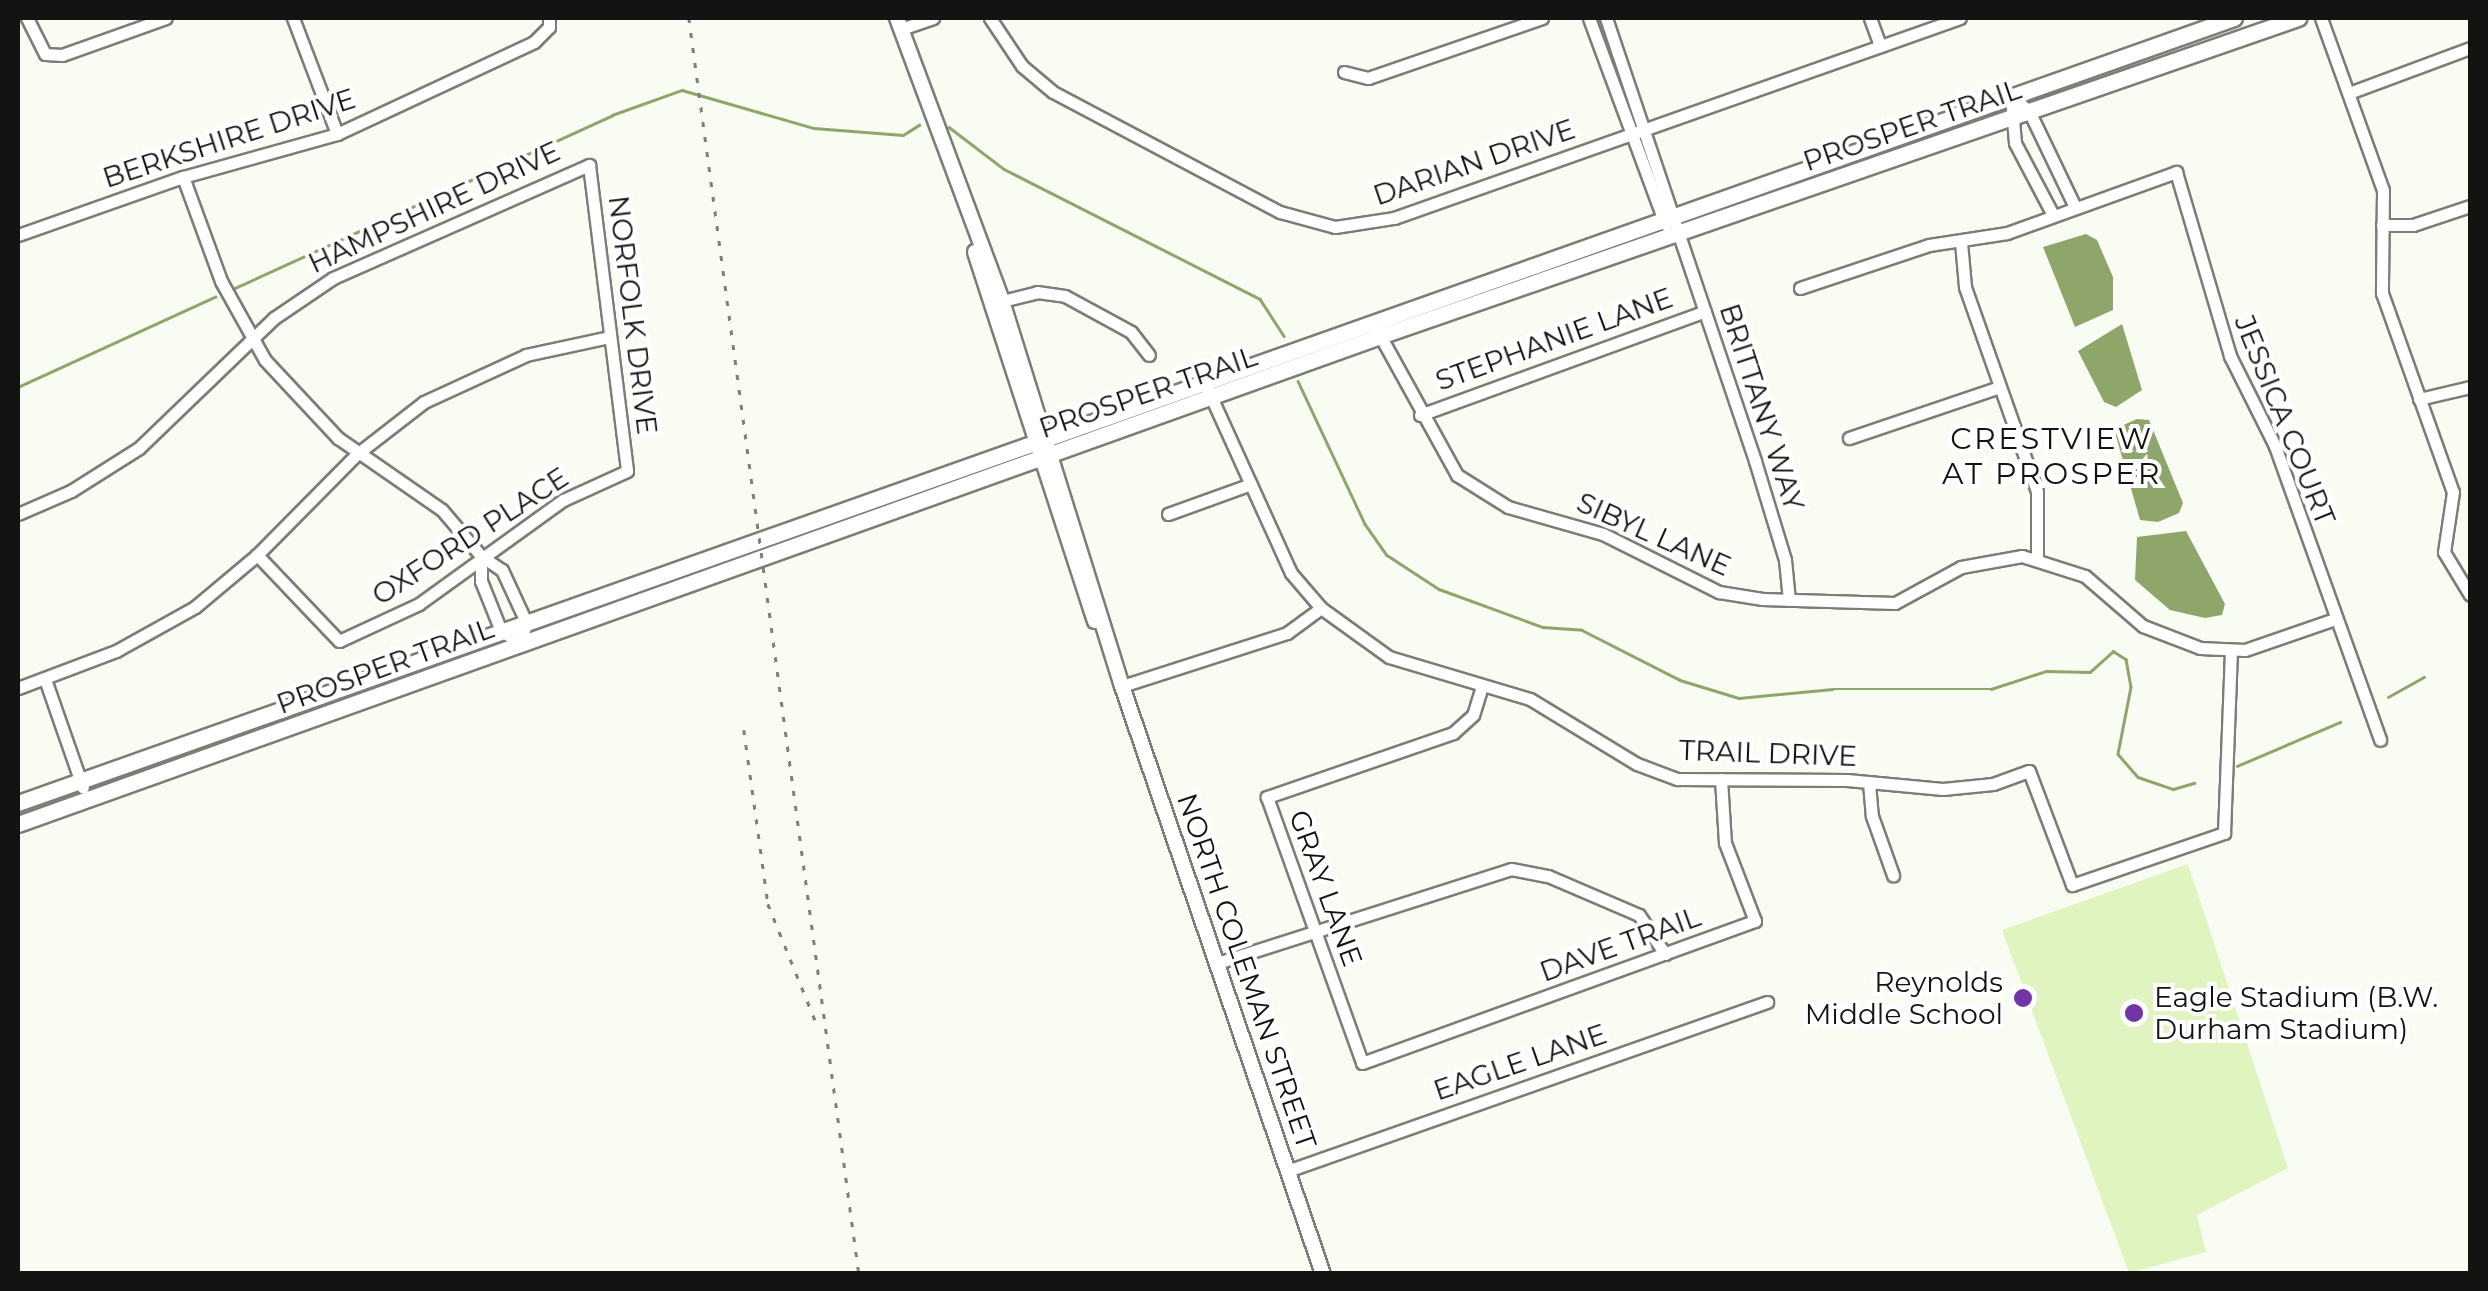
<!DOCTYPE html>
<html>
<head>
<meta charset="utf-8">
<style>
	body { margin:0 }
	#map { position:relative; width:2488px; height:1291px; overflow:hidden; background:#f8fcf3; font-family:Montserrat,sans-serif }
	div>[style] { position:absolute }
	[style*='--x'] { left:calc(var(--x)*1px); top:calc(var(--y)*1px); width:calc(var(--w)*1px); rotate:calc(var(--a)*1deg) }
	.green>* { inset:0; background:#e0f4c0 }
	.water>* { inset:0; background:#8fa66a }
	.stream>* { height:2.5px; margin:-1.25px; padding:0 1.25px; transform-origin:1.25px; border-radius:1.25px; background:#8fa66a }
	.roads { filter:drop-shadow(2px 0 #7b7e76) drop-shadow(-2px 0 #7b7e76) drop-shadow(0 2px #7b7e76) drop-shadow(0 -2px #7b7e76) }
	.minor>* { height:11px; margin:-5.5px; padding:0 5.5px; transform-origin:5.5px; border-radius:5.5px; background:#fff }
	.tertiary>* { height:14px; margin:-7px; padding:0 7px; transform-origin:7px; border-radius:7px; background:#fff }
	.secondary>* { height:15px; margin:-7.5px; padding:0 7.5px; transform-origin:7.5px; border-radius:7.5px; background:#fff }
	.rail>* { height:2.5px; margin-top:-1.25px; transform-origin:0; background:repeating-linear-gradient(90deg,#7d807a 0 5px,transparent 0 15px) }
	.dots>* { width:28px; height:28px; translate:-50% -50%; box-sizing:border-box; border:5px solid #fff; border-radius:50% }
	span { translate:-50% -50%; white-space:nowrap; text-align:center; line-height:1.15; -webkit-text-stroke:8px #fff; paint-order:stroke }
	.street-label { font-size:28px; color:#121411 }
	.poi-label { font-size:28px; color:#121411 }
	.right { translate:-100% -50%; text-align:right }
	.left { translate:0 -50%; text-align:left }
	.neighbourhood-label { font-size:30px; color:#121411; letter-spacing:2.5px }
	.frame { position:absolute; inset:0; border:20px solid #121411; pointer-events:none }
</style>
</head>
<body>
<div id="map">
	<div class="green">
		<div style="clip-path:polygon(2188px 864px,2288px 1168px,2197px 1215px,2206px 1252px,2129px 1273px,2002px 930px)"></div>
	</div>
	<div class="water">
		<div style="clip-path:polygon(2086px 234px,2097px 240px,2113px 277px,2113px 310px,2075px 327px,2043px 247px)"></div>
		<div style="clip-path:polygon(2122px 324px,2142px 390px,2116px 407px,2104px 402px,2078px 351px)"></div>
		<div style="clip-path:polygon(2137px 419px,2149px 420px,2183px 503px,2179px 513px,2158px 522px,2140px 520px,2114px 429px)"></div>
		<div style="clip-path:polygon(2186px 531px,2225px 604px,2222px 615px,2205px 618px,2170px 610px,2135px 580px,2137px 537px)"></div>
	</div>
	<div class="stream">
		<div style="--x:949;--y:127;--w:69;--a:37.4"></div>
		<div style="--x:1004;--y:169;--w:287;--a:26.9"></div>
		<div style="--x:1260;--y:299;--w:44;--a:57"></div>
		<div style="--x:235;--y:288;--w:415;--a:-24.6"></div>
		<div style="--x:612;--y:115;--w:74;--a:-19.7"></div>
		<div style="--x:682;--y:90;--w:137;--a:16.1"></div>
		<div style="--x:814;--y:128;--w:89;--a:4.5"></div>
		<div style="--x:903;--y:135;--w:19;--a:-32"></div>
		<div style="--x:1298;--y:381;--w:158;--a:64.9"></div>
		<div style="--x:1365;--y:524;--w:38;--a:55"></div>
		<div style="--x:1387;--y:555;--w:62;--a:33.2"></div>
		<div style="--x:1439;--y:589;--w:111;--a:20.1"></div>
		<div style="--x:1543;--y:627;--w:39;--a:4"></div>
		<div style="--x:1582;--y:630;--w:110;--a:27"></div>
		<div style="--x:1680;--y:680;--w:62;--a:17"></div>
		<div style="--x:1739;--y:698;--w:94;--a:-5.5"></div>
		<div style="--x:1833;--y:689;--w:158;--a:0"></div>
		<div style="--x:1991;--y:689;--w:58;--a:-18.1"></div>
		<div style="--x:2046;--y:671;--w:44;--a:1.3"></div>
		<div style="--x:2090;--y:672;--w:31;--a:-42"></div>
		<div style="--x:2113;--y:651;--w:15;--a:32"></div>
		<div style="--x:2126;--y:659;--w:28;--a:80"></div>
		<div style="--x:2131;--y:687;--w:68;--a:101"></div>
		<div style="--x:2118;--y:754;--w:30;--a:49"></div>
		<div style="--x:2138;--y:777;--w:37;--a:19"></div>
		<div style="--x:2173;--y:789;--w:22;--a:-16"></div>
		<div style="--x:18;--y:387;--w:217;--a:-24.6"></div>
		<div style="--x:2388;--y:697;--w:41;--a:-29.1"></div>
		<div style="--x:2237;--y:766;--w:112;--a:-23.1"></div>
	</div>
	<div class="roads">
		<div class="minor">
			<div style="--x:27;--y:18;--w:40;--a:63.4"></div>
			<div style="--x:45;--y:54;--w:17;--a:3"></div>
			<div style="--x:62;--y:55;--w:110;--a:-19.6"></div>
			<div style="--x:293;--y:18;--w:124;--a:69.2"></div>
			<div style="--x:990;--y:18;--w:58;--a:56.3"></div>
			<div style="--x:1022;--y:66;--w:40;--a:40"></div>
			<div style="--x:1053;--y:92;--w:257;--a:27.9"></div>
			<div style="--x:1280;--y:212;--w:57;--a:15.3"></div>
			<div style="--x:1335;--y:227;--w:60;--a:-8.7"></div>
			<div style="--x:1394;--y:218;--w:600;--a:-19.46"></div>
			<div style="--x:1589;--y:18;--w:220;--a:69.7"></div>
			<div style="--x:1606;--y:18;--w:467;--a:71.4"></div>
			<div style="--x:1755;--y:461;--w:103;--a:73.1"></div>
			<div style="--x:1785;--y:560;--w:40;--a:84.3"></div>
			<div style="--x:1870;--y:18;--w:30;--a:70"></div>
			<div style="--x:2321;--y:18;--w:183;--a:70.2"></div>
			<div style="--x:2383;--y:190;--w:103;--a:90.6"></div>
			<div style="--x:2382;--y:293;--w:211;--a:70.4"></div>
			<div style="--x:2453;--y:492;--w:61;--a:98.5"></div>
			<div style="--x:2444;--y:552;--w:50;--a:58.8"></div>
			<div style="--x:901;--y:29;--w:34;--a:-19"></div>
			<div style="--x:1344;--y:72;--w:25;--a:14"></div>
			<div style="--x:1368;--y:78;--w:184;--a:-19"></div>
			<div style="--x:2349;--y:93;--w:129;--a:-20.4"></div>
			<div style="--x:2011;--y:96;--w:23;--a:40"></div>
			<div style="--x:2029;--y:111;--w:106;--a:64.4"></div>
			<div style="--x:2011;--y:96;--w:47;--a:85.1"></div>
			<div style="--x:2015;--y:143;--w:81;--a:62.2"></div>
			<div style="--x:183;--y:177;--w:111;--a:69.9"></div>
			<div style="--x:221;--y:281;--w:90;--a:60.9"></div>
			<div style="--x:265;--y:360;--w:107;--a:46.9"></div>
			<div style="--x:338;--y:438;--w:126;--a:34.7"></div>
			<div style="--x:442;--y:510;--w:60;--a:49.7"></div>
			<div style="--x:481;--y:556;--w:25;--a:34"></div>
			<div style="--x:502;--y:570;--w:57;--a:65.2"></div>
			<div style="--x:526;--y:622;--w:22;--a:103"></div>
			<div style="--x:521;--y:643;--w:23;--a:-149"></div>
			<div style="--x:501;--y:631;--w:54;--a:-111.8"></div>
			<div style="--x:481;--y:581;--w:25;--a:-90"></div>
			<div style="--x:2382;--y:225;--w:31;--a:0"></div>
			<div style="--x:2413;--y:225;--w:60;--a:-18.4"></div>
			<div style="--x:18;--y:235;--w:175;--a:-19.4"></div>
			<div style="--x:183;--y:177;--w:160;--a:-15.6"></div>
			<div style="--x:337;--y:134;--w:217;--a:-25"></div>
			<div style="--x:534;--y:42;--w:21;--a:-45"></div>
			<div style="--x:549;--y:27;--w:9;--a:-90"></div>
			<div style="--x:1961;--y:242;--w:45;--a:84.9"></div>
			<div style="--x:1965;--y:287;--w:216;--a:70.6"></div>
			<div style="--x:2037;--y:491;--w:67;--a:90"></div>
			<div style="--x:1800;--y:288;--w:136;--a:-18.4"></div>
			<div style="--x:1929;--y:245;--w:79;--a:-8.7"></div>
			<div style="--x:2007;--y:233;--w:180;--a:-19.8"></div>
			<div style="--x:2176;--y:172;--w:192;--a:73.6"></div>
			<div style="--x:2230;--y:356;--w:101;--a:63.4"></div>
			<div style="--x:2275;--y:446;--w:312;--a:70.3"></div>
			<div style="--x:1002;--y:301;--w:36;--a:-14"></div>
			<div style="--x:1037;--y:292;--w:28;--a:8"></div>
			<div style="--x:1065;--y:296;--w:75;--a:28.6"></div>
			<div style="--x:1131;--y:332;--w:29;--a:52"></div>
			<div style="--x:1377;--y:330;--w:166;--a:61.1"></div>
			<div style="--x:1457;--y:475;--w:60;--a:32.1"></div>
			<div style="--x:1508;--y:507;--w:99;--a:15.9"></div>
			<div style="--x:1603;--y:534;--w:130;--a:26.6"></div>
			<div style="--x:1719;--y:592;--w:44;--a:9.2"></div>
			<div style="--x:1762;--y:599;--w:133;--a:1.7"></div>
			<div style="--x:1895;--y:603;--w:75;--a:-28.6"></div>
			<div style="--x:1961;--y:567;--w:62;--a:-10.2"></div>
			<div style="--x:2022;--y:556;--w:66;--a:17.6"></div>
			<div style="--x:2085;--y:576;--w:77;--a:40.8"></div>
			<div style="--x:2143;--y:626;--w:61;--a:21.1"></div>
			<div style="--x:2200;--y:648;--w:45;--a:2.5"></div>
			<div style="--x:2245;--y:650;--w:95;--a:-19"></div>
			<div style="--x:1208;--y:390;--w:201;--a:65.6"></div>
			<div style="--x:1291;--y:573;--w:46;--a:49.4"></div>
			<div style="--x:1321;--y:608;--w:84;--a:35.8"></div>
			<div style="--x:1389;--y:657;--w:147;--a:16.6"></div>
			<div style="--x:1530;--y:699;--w:125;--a:31.3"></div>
			<div style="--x:1637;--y:764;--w:43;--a:20.6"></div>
			<div style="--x:1677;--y:779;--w:170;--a:0.3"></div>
			<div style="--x:1847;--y:780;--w:96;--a:5.4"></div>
			<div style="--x:1943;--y:789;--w:50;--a:-5.7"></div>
			<div style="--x:1993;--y:784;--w:38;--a:-20"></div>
			<div style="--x:2029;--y:771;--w:122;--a:69.3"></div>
			<div style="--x:2072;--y:885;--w:161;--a:-18.9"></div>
			<div style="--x:2224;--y:833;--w:181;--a:-87.8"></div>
			<div style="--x:2419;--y:399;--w:52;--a:-13.2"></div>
			<div style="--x:1420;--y:415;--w:303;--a:-20"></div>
			<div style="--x:1849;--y:438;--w:159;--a:-18.7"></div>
			<div style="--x:18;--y:514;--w:58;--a:-23.5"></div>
			<div style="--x:71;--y:491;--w:80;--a:-32.3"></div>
			<div style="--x:139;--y:448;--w:187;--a:-43.9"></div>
			<div style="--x:274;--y:318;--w:71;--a:-34.1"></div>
			<div style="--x:333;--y:278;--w:280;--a:-23.8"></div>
			<div style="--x:589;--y:165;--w:308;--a:82.9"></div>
			<div style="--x:627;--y:471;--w:70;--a:155.6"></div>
			<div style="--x:563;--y:500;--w:178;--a:144.2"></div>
			<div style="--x:419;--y:604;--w:88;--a:155.2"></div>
			<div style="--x:339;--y:641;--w:119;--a:-133.6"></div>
			<div style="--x:1168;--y:514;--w:88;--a:-19.9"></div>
			<div style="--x:45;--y:679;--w:115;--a:70.8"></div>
			<div style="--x:1122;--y:686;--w:173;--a:-17.8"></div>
			<div style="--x:1287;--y:633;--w:42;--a:-36.3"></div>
			<div style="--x:1482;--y:686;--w:30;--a:107"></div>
			<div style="--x:1473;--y:715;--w:27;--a:138"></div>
			<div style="--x:1453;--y:733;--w:197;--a:161"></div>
			<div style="--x:1267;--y:797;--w:282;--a:70.3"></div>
			<div style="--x:1362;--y:1063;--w:418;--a:-19.9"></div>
			<div style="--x:1755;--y:921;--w:84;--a:-111"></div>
			<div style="--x:1725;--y:843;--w:64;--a:-93.6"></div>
			<div style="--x:18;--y:688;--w:105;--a:-20.7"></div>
			<div style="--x:116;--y:651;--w:90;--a:-29.1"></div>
			<div style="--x:195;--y:607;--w:81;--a:-40"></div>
			<div style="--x:257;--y:555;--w:142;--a:-45.3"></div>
			<div style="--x:357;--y:454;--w:85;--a:-37.8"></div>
			<div style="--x:424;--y:402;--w:112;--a:-24.7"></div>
			<div style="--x:526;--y:355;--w:85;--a:-12.2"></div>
			<div style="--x:1869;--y:783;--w:33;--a:85"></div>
			<div style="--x:1872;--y:816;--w:63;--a:70.4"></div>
			<div style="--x:1217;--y:963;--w:309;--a:-17.7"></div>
			<div style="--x:1511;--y:869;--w:38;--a:11"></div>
			<div style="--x:1548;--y:876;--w:99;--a:23.2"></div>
			<div style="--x:1639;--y:915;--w:47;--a:56.3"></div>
			<div style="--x:1290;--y:1170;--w:506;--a:-19.4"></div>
		</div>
		<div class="tertiary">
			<div style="--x:897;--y:18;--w:302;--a:69.6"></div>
			<div style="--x:1002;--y:301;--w:403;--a:72.7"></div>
			<div style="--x:1122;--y:686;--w:621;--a:71.13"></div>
			<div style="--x:975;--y:252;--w:388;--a:72"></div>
		</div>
		<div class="secondary">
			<div style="--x:18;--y:803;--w:2351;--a:-19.51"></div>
			<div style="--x:18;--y:824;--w:1447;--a:-19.71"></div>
			<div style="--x:1380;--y:336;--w:972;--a:-19.11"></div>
		</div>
	</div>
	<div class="rail">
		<div style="--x:689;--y:18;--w:1267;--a:82.29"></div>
		<div style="--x:744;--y:730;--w:176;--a:82.1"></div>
		<div style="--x:768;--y:904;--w:133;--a:67.9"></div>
	</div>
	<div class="dots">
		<div style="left:2023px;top:998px;background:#7334a9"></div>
		<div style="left:2134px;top:1013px;background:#7334a9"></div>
	</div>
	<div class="street-label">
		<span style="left:1912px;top:125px;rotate:-19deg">PROSPER TRAIL</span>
		<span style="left:229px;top:138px;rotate:-18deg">BERKSHIRE DRIVE</span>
		<span style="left:1474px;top:162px;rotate:-19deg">DARIAN DRIVE</span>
		<span style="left:434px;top:207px;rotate:-25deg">HAMPSHIRE DRIVE</span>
		<span style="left:633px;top:315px;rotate:83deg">NORFOLK DRIVE</span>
		<span style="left:1554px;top:339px;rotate:-20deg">STEPHANIE LANE</span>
		<span style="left:1148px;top:392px;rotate:-19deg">PROSPER TRAIL</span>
		<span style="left:1762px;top:407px;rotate:72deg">BRITTANY WAY</span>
		<span style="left:2285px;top:420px;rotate:68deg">JESSICA COURT</span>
		<span style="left:1654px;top:534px;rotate:24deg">SIBYL LANE</span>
		<span style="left:470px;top:536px;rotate:-33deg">OXFORD PLACE</span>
		<span style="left:385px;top:666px;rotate:-20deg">PROSPER TRAIL</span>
		<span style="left:1768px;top:753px;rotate:2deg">TRAIL DRIVE</span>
		<span style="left:1326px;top:888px;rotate:70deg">GRAY LANE</span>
		<span style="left:1620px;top:944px;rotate:-20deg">DAVE TRAIL</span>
		<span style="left:1247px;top:971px;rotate:71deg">NORTH COLEMAN STREET</span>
		<span style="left:1520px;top:1062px;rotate:-19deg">EAGLE LANE</span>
	</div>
	<div class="poi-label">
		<span class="right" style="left:2003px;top:998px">Reynolds<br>Middle School</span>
		<span class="left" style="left:2154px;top:1013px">Eagle Stadium (B.W.<br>Durham Stadium)</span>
	</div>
	<div class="neighbourhood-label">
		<span style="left:2052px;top:456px">CRESTVIEW<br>AT PROSPER</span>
	</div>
	<div class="frame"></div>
</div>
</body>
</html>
